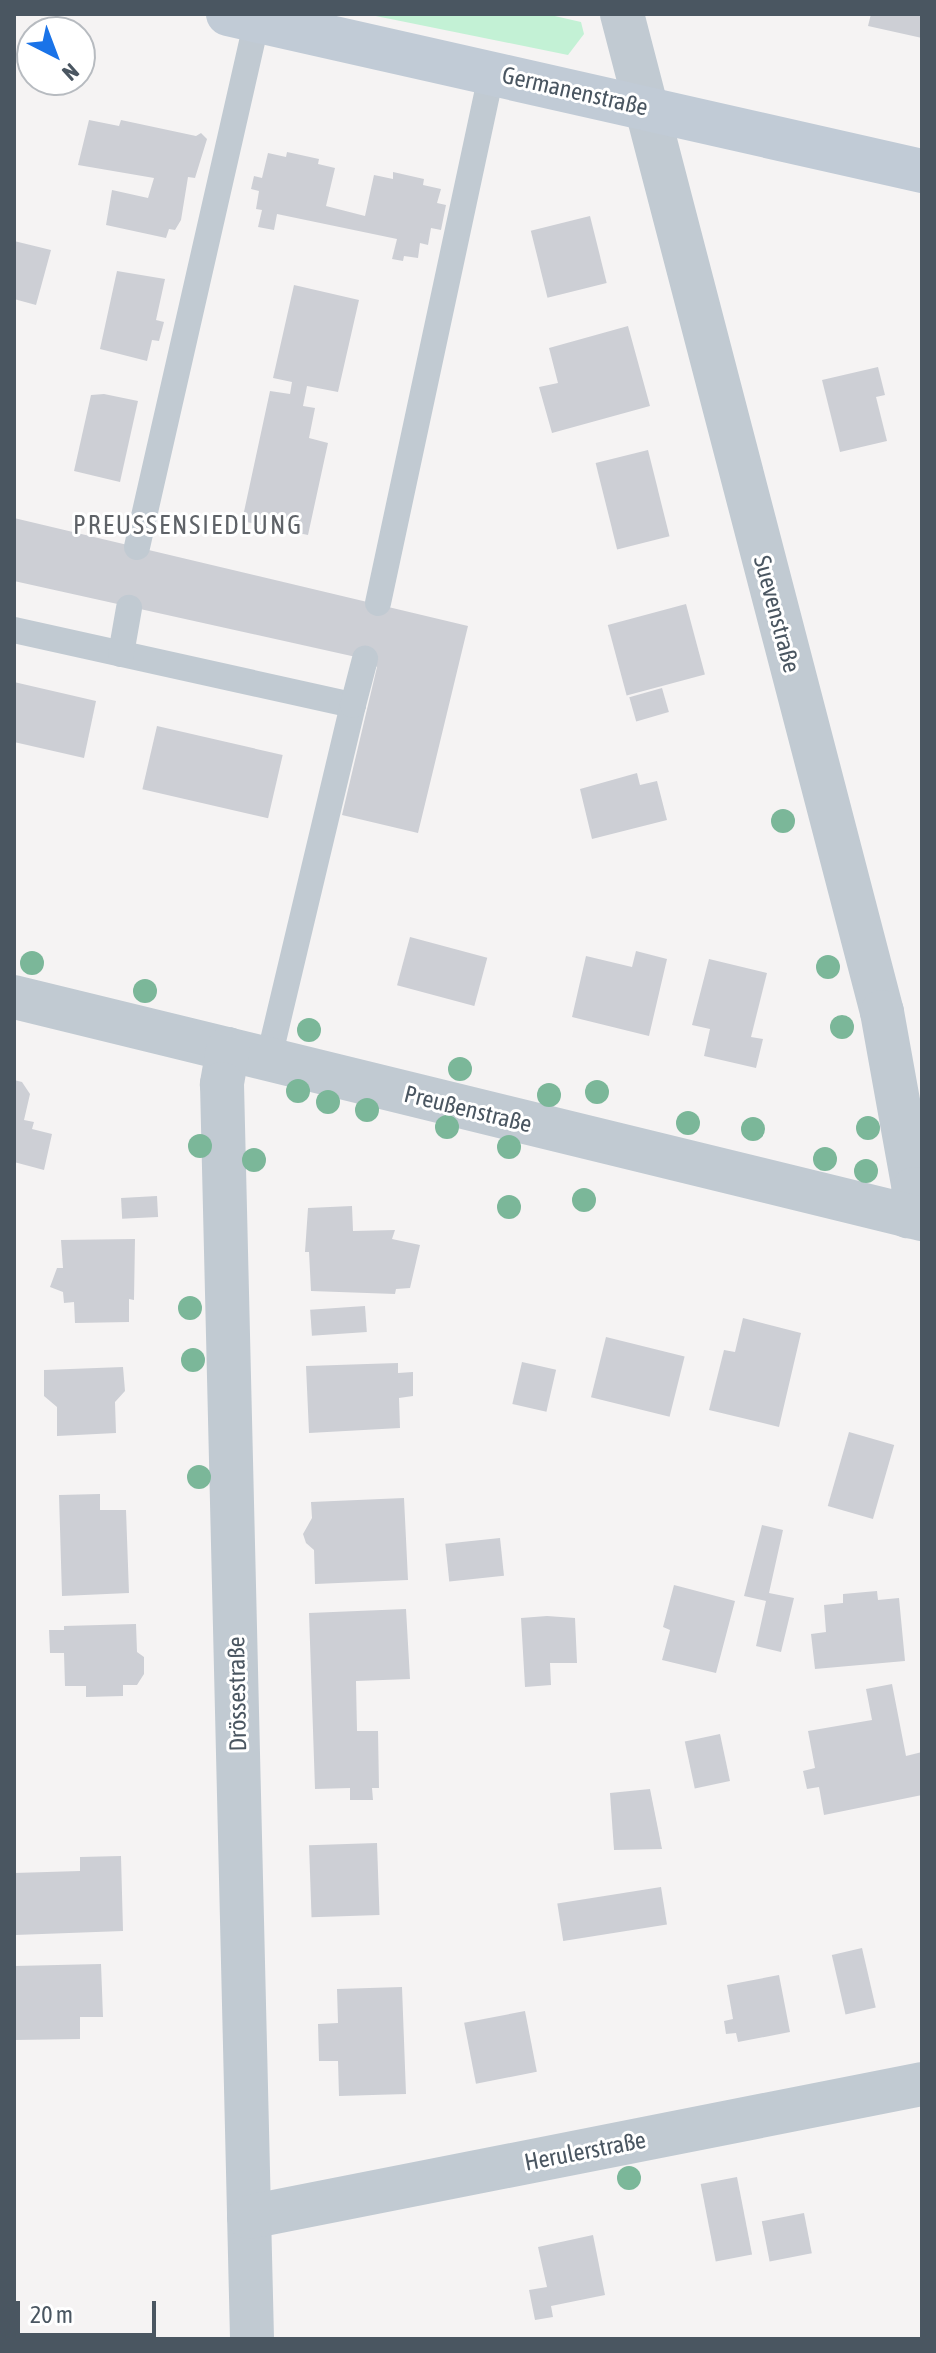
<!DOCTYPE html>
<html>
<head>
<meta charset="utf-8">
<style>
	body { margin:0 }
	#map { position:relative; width:936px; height:2353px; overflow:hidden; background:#f5f3f3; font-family:"Asap Condensed",sans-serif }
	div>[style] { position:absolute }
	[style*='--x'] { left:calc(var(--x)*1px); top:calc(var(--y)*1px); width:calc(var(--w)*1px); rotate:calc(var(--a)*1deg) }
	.green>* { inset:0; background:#c3f1d5 }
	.building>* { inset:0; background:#cdcfd5; transform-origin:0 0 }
	.lane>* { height:26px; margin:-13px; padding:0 13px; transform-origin:13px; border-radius:13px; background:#c1cad2 }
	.street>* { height:44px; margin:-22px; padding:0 22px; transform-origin:22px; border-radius:22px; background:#c1cad2 }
	.secondary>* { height:44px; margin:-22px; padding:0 22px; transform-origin:22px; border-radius:22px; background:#c1cbd6 }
	.trees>* { width:24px; height:24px; margin:-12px; border-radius:50%; background:#7bb799 }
	span { translate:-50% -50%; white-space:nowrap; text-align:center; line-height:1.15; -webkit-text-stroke:6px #fff; paint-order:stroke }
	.street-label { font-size:24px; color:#4a5661 }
	.neighbourhood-label { font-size:26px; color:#5f6368; letter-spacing:2px }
	.frame { position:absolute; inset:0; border:16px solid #4a5661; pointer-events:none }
	.north { position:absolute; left:16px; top:16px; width:80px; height:80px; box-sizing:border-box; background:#fff; border:2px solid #b7bbc0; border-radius:50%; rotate:138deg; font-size:22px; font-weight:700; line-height:32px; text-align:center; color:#4a5661 }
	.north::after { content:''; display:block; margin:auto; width:28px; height:36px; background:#1a73e8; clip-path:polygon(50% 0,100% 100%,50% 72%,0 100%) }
	.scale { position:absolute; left:16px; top:2301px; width:140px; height:36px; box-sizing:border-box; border:4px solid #4a5661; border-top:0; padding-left:10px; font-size:24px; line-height:28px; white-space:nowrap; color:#4a5661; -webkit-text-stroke:6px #fff; paint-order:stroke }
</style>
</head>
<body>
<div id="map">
	<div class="green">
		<div style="clip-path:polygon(366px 14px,546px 14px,581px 22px,584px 34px,568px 55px)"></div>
	</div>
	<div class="building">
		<div style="clip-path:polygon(871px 14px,922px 14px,922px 38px,868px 26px)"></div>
		<div style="clip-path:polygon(89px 120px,119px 126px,121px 120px,196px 136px,201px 133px,207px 139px,195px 178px,188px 177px,181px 220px,175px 230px,169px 229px,166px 238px,106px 225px,112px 190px,148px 198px,154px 178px,78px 165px)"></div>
		<div style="clip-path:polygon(287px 152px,319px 159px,318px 164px,335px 168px,326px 206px,365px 216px,374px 175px,393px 179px,393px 172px,424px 179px,423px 185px,441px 189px,437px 203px,446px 205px,441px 230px,431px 228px,428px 245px,420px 243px,418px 258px,404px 256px,403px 261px,392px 259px,397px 239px,277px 214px,274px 230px,258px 227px,262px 210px,256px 209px,259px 191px,251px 189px,254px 176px,262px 178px,268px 153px,286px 157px)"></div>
		<div style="left:590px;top:216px;width:69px;height:61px;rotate:76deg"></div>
		<div style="clip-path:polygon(14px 241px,51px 250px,36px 305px,14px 299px)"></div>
		<div style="clip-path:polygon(117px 271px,165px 279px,156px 320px,164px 322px,159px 341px,152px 340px,147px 361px,100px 349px)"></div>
		<div style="clip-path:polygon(294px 285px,359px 300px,338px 392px,307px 386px,303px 406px,315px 408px,309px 438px,328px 443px,308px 535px,242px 521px,270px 391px,290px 394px,292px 382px,273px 378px)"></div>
		<div style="clip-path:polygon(628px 326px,650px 406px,552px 433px,539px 387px,558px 383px,549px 348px)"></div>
		<div style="clip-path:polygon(878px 367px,885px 395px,876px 397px,887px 441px,840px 452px,822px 380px)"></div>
		<div style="clip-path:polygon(104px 394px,138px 401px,120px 482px,74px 471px,91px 395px)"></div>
		<div style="left:648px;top:450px;width:89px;height:54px;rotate:76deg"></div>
		<div style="clip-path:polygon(14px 518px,468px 626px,418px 833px,342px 815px,377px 667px,365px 659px,14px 581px)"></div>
		<div style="left:686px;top:604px;width:73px;height:81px;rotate:75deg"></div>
		<div style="clip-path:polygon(14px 682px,96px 701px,84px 758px,14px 742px)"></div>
		<div style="left:662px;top:688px;width:25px;height:34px;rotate:74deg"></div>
		<div style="left:157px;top:726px;width:129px;height:65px;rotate:13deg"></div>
		<div style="clip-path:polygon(637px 773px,640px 785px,657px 781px,667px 820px,592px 839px,580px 789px)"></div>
		<div style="left:410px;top:937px;width:80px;height:50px;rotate:15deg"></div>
		<div style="clip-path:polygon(636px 951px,667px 959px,649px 1036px,572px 1017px,586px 956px,632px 967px)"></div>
		<div style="clip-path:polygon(709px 959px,767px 973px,751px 1037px,763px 1039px,756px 1068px,704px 1056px,710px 1029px,692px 1025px)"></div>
		<div style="clip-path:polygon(14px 1080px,22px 1082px,30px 1094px,24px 1120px,34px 1122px,32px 1129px,52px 1134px,44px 1170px,14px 1162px)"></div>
		<div style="left:157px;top:1196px;width:21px;height:36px;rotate:87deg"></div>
		<div style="clip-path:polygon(352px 1206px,353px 1231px,395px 1230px,392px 1239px,420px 1245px,410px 1288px,396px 1289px,395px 1294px,311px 1291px,309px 1252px,305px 1252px,308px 1208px)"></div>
		<div style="clip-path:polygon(135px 1239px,134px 1300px,129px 1299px,129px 1322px,75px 1323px,74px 1302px,64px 1303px,63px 1292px,50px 1287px,57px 1268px,63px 1268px,61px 1240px)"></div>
		<div style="left:365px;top:1306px;width:26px;height:55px;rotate:86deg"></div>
		<div style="clip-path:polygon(743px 1318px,801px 1333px,779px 1427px,709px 1410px,724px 1350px,735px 1352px)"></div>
		<div style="left:606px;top:1337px;width:81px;height:62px;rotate:14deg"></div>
		<div style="left:522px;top:1362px;width:35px;height:43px;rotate:13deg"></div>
		<div style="clip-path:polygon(398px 1363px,398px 1373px,413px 1372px,413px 1396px,399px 1398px,400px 1428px,309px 1433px,306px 1366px)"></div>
		<div style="clip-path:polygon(123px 1367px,125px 1391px,115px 1402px,116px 1433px,57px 1436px,57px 1407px,44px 1396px,44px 1370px)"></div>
		<div style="left:849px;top:1432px;width:47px;height:77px;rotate:16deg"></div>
		<div style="clip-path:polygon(100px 1494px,100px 1510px,126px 1510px,129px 1593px,62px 1596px,59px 1495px)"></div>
		<div style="clip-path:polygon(404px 1498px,408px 1580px,315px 1584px,314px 1550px,306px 1543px,303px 1534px,312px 1518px,311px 1502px)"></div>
		<div style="clip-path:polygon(762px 1525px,783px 1530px,769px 1593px,794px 1598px,781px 1652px,756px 1646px,766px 1601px,744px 1596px)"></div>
		<div style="left:500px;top:1538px;width:38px;height:55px;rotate:84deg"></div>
		<div style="clip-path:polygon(674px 1585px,735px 1601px,716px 1673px,662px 1660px,670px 1630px,663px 1627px)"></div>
		<div style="clip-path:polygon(877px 1591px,878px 1600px,899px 1598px,905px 1661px,815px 1669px,811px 1634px,826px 1632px,824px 1605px,843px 1603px,843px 1594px)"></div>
		<div style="clip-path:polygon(406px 1609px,410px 1679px,356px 1681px,357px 1731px,378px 1731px,379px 1788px,372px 1788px,373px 1800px,350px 1800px,350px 1788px,315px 1789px,309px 1613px)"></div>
		<div style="clip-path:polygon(547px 1616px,575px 1618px,577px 1663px,550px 1663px,551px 1685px,525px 1687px,521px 1618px)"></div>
		<div style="clip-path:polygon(136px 1624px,137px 1652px,144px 1657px,144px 1674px,137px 1685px,123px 1685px,123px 1696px,86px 1697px,86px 1686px,65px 1686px,64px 1653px,50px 1653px,49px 1630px,64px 1630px,64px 1626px)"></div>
		<div style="clip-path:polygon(892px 1684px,906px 1756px,922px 1752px,922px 1795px,824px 1815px,819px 1787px,807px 1789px,803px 1771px,815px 1768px,808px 1731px,872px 1720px,866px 1689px)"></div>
		<div style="left:720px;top:1734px;width:48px;height:36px;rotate:78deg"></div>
		<div style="clip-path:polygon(650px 1789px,662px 1849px,614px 1850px,610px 1793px)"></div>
		<div style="left:377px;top:1843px;width:72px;height:68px;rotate:88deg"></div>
		<div style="clip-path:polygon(121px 1856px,123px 1931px,15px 1935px,14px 1873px,80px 1871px,80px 1857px)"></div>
		<div style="left:661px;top:1887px;width:38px;height:105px;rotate:81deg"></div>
		<div style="left:862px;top:1948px;width:61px;height:31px;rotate:77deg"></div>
		<div style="clip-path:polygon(101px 1964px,103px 2017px,80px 2017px,80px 2039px,14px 2040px,14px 1966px)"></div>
		<div style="clip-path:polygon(779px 1975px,790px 2032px,738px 2042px,736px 2033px,726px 2034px,724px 2021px,733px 2019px,727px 1985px)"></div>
		<div style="clip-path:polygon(402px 1987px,406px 2094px,339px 2096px,338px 2061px,319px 2061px,318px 2024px,338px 2023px,337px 1989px)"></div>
		<div style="left:525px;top:2011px;width:62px;height:62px;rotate:79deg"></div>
		<div style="left:737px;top:2177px;width:79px;height:37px;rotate:79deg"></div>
		<div style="left:804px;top:2213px;width:41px;height:43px;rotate:79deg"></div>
		<div style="clip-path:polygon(593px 2235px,605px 2295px,551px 2306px,553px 2317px,535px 2320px,529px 2290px,547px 2287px,538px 2247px)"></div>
	</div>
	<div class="lane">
		<div style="--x:137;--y:547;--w:540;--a:-77.17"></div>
		<div style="--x:378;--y:603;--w:544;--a:-77.91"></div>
		<div style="--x:14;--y:630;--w:347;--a:12.5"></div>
		<div style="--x:353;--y:705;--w:363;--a:103.4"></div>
		<div style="--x:121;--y:654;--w:47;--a:-80.1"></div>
		<div style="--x:353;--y:705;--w:48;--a:-75.4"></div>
	</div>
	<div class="street">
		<div style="--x:622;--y:14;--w:1031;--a:75.4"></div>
		<div style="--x:882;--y:1012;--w:180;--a:79.8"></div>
		<div style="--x:914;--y:1189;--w:28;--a:103"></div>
		<div style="--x:14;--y:997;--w:935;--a:13.74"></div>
		<div style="--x:228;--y:1049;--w:36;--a:100"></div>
		<div style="--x:222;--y:1084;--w:1255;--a:88.63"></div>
		<div style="--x:249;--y:2217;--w:686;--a:-11.18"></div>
	</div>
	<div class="secondary">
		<div style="--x:228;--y:14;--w:712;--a:12.75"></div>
	</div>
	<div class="trees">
		<div style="left:783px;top:821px"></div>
		<div style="left:32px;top:963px"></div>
		<div style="left:828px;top:967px"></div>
		<div style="left:145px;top:991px"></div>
		<div style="left:842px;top:1027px"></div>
		<div style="left:309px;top:1030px"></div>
		<div style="left:460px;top:1069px"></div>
		<div style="left:298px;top:1091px"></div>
		<div style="left:597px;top:1092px"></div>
		<div style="left:549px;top:1095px"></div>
		<div style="left:328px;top:1102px"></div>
		<div style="left:367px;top:1110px"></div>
		<div style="left:688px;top:1123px"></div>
		<div style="left:447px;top:1127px"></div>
		<div style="left:868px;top:1128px"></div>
		<div style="left:753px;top:1129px"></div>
		<div style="left:200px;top:1146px"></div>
		<div style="left:509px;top:1147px"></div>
		<div style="left:825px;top:1159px"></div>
		<div style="left:254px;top:1160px"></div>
		<div style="left:866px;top:1171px"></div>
		<div style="left:584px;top:1200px"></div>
		<div style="left:509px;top:1207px"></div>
		<div style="left:190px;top:1308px"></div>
		<div style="left:193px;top:1360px"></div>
		<div style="left:199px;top:1477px"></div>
		<div style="left:629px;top:2178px"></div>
	</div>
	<div class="street-label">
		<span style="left:575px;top:91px;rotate:13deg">Germanenstraße</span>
		<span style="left:777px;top:614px;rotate:75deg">Suevenstraße</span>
		<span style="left:468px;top:1109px;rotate:14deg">Preußenstraße</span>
		<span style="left:237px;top:1694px;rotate:-91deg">Drössestraße</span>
		<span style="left:585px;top:2151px;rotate:-11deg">Herulerstraße</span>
	</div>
	<div class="neighbourhood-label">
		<span style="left:188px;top:526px">PREUSSENSIEDLUNG</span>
	</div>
	<div class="frame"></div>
	<div class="north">N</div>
	<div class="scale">20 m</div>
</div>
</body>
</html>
